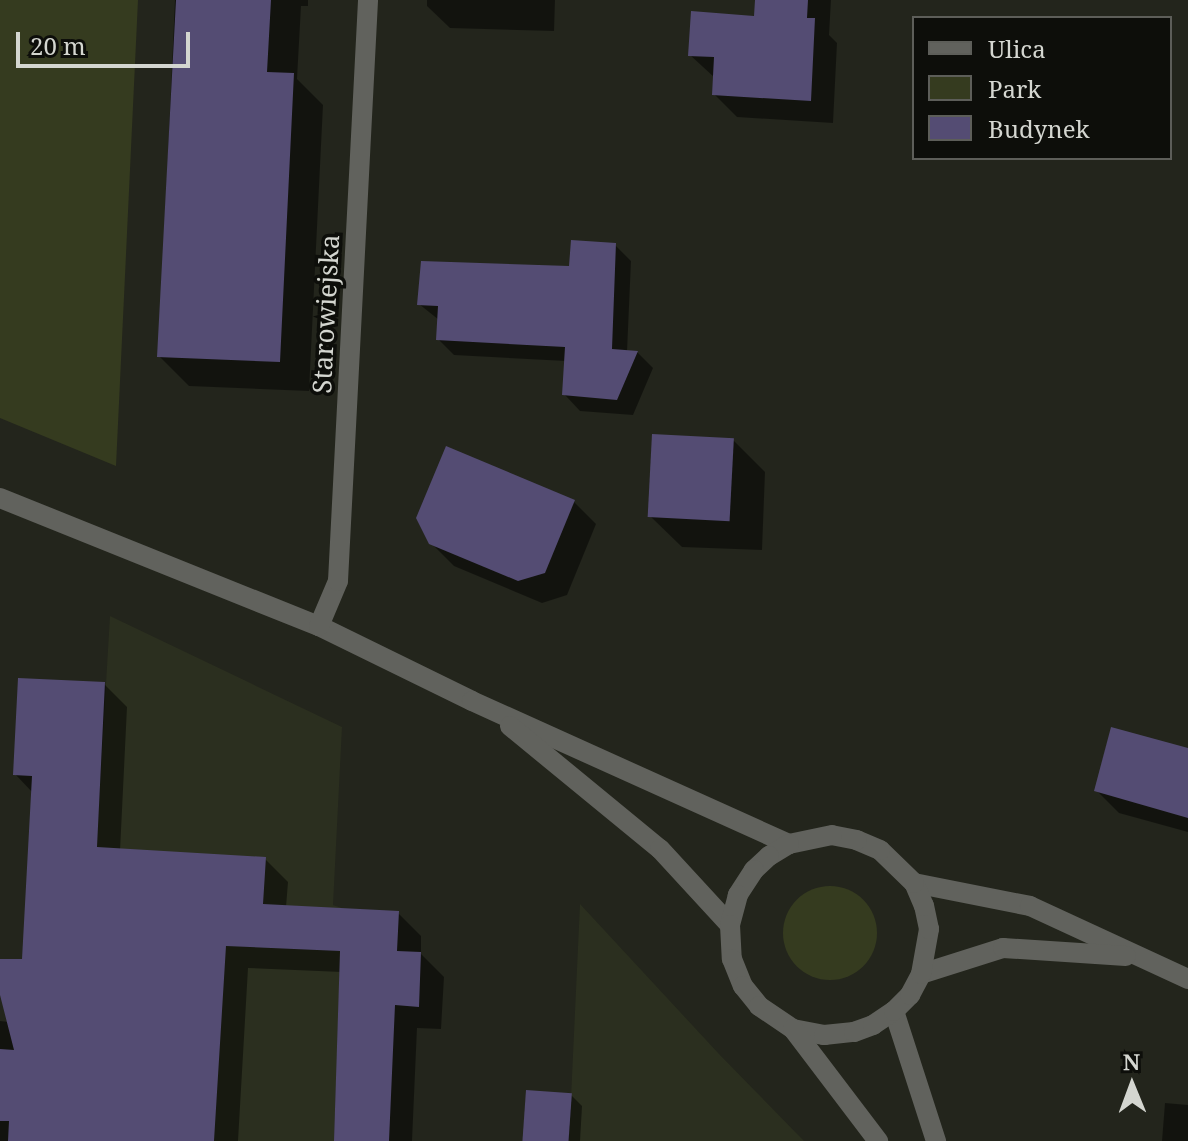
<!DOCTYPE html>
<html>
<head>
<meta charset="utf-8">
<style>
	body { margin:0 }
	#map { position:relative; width:1188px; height:1141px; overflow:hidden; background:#23251c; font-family:"Noto Serif",serif }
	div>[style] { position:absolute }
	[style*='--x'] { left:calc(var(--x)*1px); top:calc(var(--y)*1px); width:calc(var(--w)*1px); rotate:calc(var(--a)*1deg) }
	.built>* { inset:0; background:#2b2f1f }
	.green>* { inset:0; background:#353b1f }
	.round { border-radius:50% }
	.shadow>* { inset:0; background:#0007 }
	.building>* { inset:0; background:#544c73; transform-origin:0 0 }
	.minor>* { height:20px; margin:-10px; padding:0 10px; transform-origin:10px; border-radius:10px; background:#61625d }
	span { translate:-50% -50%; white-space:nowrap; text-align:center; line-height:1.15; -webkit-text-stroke:7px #0d0e0a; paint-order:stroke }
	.street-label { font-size:26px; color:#d4d6d0 }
	.legend { position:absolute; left:912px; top:16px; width:260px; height:144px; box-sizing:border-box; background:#0d0e0a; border:2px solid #5d5e59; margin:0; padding:10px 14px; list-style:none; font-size:24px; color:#d4d6d0 }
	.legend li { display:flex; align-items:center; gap:16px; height:40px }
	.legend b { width:40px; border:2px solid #5d5e59 }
	.north { position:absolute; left:1092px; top:1045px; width:80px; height:80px; -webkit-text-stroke:6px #0d0e0a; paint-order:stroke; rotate:359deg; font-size:22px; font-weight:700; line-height:32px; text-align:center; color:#d4d6d0 }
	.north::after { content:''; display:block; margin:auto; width:28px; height:36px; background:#d4d6d0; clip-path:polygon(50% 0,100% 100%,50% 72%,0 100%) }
	.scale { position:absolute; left:16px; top:32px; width:174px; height:36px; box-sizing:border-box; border:4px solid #d4d6d0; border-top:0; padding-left:10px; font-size:24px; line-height:28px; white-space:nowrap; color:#d4d6d0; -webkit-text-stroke:6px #0d0e0a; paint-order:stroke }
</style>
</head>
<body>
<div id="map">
	<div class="built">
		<div style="clip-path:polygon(110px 616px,342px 727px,333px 905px,342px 908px,334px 1141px,79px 1141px)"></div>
		<div style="clip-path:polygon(580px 904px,719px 1054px,804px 1141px,569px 1141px)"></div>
	</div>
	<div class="green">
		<div style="clip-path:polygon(0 0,138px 0,116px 466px,0 418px)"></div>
		<div class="round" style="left:783px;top:886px;width:94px;height:94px"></div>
	</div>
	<div class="shadow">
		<div style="clip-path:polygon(175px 0,308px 0,308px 6px,301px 6px,297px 79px,323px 105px,309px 391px,189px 386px,159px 356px)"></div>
		<div style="clip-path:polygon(427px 0,555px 0,554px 31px,450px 28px,427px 6px)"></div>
		<div style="clip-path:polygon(757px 0,831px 0,829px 35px,837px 43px,833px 123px,737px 117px,714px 94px,715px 78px,690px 55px,756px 18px)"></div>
		<div style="clip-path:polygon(615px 245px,631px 261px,627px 352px,637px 352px,653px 368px,633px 415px,580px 411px,565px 395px,566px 361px,454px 355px,438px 339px,439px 320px,419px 304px,571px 269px)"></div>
		<div style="clip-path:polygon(733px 440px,765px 472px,762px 550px,682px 547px,650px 516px)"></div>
		<div style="clip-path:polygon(574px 502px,596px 524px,567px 595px,542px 603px,454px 566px,431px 543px)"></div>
		<div style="clip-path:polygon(104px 684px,127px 707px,120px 851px,265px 859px,288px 882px,286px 907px,398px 913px,421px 936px,421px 954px,444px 977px,441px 1029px,417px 1028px,412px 1141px,336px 1141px,342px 972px,248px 968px,238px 1141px,0 1141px,0 1021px,9px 1022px,0 987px,0 961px,24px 961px,33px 793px,15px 774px)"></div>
		<div style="clip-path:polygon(1188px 751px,1188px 832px,1119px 813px,1096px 790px)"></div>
		<div style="clip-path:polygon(571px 1095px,582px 1106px,580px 1141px,525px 1141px)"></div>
		<div style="clip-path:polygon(1165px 1103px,1188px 1105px,1188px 1141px,1162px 1141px)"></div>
	</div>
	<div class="building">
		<div style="clip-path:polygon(176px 0,271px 0,267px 72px,294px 73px,280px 362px,157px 357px)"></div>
		<div style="clip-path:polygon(755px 0,808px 0,807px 18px,815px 18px,811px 101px,712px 95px,714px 57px,688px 56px,691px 11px,754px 16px)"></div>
		<div style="clip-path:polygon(571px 240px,616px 243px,612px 349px,638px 351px,617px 400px,562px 395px,565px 347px,436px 340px,438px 306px,417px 305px,421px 261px,569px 266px)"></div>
		<div style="left:652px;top:434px;width:82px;height:83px;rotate:3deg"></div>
		<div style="clip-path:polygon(446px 446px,575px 500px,545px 573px,518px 581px,429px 544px,416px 518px)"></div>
		<div style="clip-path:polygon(18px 678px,105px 682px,97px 847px,266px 857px,263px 904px,399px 911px,397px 951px,421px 952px,419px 1007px,395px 1005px,389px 1141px,334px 1141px,340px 951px,226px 946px,214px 1141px,8px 1141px,9px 1121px,0 1121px,0 1049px,14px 1050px,0 995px,0 959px,22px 959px,32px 776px,13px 775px)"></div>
		<div style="clip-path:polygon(1111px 727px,1188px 748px,1188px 818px,1094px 791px)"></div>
		<div style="left:526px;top:1090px;width:46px;height:51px;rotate:4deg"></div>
	</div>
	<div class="minor">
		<div style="--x:0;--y:498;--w:344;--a:21.9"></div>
		<div style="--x:319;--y:626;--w:170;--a:26.1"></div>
		<div style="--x:472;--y:701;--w:348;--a:24.3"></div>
		<div style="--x:319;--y:626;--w:49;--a:-67.1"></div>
		<div style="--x:338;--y:581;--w:582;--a:-87.04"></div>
		<div style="--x:510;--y:726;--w:194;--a:39.4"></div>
		<div style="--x:660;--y:849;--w:103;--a:47.4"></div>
		<div style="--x:914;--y:883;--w:118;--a:11.2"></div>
		<div style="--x:1030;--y:906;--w:174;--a:24.8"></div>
		<div style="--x:921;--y:974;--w:86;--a:-17.6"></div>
		<div style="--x:1003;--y:948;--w:123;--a:3.7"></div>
		<div style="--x:894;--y:1011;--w:137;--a:72.1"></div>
		<div style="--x:793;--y:1029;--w:32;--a:11"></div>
		<div style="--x:824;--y:1035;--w:30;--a:-6"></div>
		<div style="--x:854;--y:1032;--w:20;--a:-20"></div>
		<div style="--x:873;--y:1025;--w:25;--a:-34"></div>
		<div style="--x:894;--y:1011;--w:23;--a:-45"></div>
		<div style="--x:910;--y:995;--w:24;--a:-62"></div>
		<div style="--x:921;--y:974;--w:46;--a:-79.9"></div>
		<div style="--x:929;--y:929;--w:24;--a:-102"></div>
		<div style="--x:924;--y:906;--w:25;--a:-113"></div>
		<div style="--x:914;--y:883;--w:47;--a:-135.9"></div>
		<div style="--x:880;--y:850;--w:25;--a:-157"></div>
		<div style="--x:857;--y:840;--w:25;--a:-169"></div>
		<div style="--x:832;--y:835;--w:44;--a:168.2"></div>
		<div style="--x:789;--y:844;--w:23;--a:149"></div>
		<div style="--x:769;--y:856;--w:21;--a:137"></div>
		<div style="--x:754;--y:870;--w:30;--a:123"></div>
		<div style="--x:738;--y:895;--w:31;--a:105"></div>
		<div style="--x:730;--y:925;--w:34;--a:87"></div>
		<div style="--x:732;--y:959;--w:29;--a:68"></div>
		<div style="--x:743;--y:986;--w:26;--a:51"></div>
		<div style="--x:759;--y:1006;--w:41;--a:34.1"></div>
		<div style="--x:793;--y:1029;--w:141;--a:52.8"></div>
	</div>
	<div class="street-label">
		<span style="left:326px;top:314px;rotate:-87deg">Starowiejska</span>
	</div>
	<ul class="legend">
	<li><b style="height:10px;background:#61625d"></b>Ulica</li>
	<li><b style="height:22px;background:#353b1f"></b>Park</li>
	<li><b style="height:22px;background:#544c73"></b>Budynek</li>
	</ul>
	<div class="north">N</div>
	<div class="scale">20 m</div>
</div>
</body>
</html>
